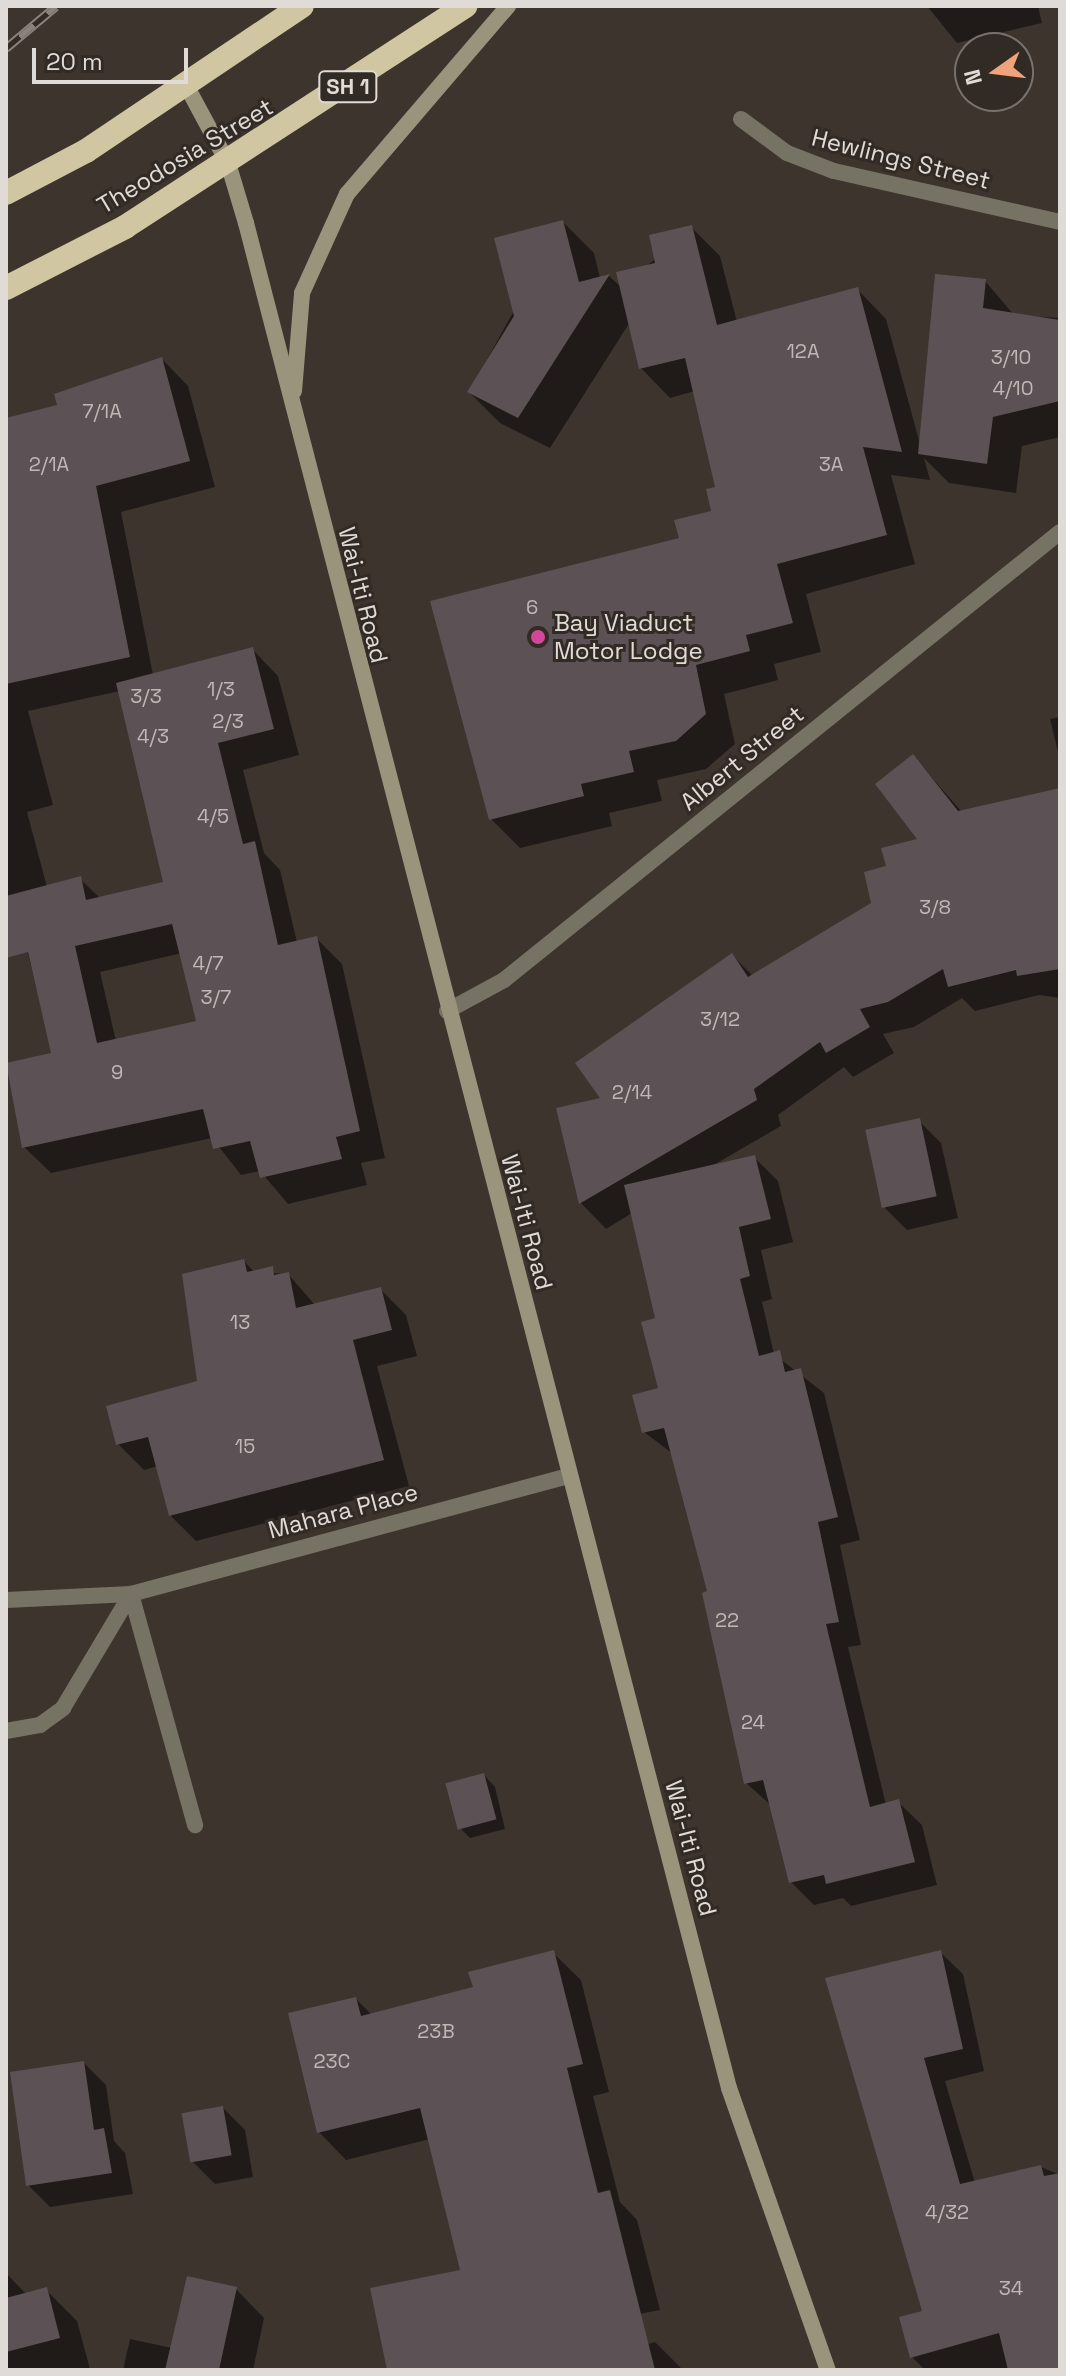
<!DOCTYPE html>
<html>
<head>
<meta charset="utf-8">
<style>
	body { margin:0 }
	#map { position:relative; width:1066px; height:2376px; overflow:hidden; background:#3d342e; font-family:"Space Grotesk",sans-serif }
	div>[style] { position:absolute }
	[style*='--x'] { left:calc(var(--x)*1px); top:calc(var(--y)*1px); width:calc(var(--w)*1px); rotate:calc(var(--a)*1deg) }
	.shadow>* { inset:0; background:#0007 }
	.building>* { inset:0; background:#5c5155; transform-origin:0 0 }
	.lane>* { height:16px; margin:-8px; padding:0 8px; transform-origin:8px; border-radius:8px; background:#777364 }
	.street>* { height:16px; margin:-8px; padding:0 8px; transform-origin:8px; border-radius:8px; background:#777364 }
	.secondary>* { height:16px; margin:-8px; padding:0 8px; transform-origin:8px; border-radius:8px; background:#9b947d }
	.highway>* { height:24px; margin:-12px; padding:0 12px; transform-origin:12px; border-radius:12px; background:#d0c6a1 }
	.rail>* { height:9px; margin-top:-4.5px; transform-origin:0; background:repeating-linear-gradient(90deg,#322a24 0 18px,#89827d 0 36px); box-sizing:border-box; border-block:2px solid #89827d }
	.dots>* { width:22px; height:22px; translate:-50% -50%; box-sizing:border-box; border:4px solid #322a24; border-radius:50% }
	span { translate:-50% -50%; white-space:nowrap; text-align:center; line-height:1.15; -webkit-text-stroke:6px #322a24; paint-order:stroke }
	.number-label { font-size:20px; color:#c0b8b6 }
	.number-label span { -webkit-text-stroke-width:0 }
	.shield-label span { padding:2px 6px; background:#322a24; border:2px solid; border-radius:6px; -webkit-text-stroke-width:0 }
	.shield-label { font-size:22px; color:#e1dbd7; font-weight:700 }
	.street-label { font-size:24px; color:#e1dbd7 }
	.poi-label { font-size:24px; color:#e1dbd7 }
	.left { translate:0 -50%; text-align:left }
	.frame { position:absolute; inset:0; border:8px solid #e1dbd7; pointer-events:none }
	.north { position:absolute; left:954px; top:32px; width:80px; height:80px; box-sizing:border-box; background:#322a24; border:2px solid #78716c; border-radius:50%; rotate:256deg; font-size:22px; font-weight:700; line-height:32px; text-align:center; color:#e1dbd7 }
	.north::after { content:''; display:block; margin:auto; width:28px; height:36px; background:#f0a27a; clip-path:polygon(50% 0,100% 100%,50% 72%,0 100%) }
	.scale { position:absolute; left:32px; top:48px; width:156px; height:36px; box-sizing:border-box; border:4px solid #e1dbd7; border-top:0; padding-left:10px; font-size:24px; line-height:28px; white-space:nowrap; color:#e1dbd7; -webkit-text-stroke:6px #322a24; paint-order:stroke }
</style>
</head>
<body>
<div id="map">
	<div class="shadow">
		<div style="clip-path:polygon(927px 6px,1038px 6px,1042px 23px,957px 43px)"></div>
		<div style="clip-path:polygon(563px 222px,594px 253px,600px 278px,609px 276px,622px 288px,691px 227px,720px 256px,737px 322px,857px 289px,886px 319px,920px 444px,985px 281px,1014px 315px,1060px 318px,1060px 437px,1022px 446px,1016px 493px,949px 483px,924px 458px,930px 480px,891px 475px,915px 564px,806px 594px,821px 652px,774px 664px,778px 680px,724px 694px,735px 744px,706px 769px,657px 780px,662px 801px,609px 813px,612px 826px,520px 848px,491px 819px,681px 539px,713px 512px,718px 488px,695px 391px,670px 398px,641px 368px,630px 322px,550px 448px,500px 423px,469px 392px)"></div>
		<div style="clip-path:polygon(evenodd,162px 359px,188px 386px,215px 487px,121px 512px,153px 675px,252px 649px,278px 676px,299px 755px,243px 770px,264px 853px,280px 870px,297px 942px,316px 938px,342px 964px,385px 1158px,361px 1163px,367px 1185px,288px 1204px,260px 1171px,241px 1175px,212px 1138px,51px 1173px,24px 1147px,6px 1065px,53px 1055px,24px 938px,6px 941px,6px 421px,59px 406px,162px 359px,120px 691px,165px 883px,100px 898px,80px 879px,47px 887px,27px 812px,53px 805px,28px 711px,120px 691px,162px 359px,182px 953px,199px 1022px,116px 1041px,100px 972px,182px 953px)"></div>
		<div style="clip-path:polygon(1060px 717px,1060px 760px,1050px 719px)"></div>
		<div style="clip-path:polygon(913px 756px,962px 812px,1060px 790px,1060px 998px,1039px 995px,975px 1011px,962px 998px,914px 1027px,883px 1034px,894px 1053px,853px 1077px,844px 1067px,778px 1115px,781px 1126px,712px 1166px,755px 1158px,778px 1181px,793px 1242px,761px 1250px,772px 1299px,762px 1302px,774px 1354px,824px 1393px,860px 1540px,840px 1545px,861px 1645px,848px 1647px,886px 1805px,898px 1802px,922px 1825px,937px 1885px,851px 1906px,843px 1898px,814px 1905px,791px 1882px,772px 1806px,746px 1783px,710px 1593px,673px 1454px,644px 1432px,660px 1390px,658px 1320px,632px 1213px,606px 1229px,581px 1203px,558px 1110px,604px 1099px,732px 955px,753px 976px,874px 904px,888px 868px,921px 840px)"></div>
		<div style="clip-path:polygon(919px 1121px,941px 1143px,958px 1218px,907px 1230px,885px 1208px)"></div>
		<div style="clip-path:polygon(244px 1261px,254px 1272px,288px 1274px,315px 1305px,380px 1289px,406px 1315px,417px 1356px,377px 1366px,409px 1486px,196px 1541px,170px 1515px,158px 1466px,144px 1470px,118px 1444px,199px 1383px)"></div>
		<div style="clip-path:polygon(484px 1775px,495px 1787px,505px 1829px,470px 1838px,459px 1827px)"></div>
		<div style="clip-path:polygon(940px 1952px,963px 1974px,984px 2071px,945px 2081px,975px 2183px,1041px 2167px,1060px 2175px,1060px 2370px,925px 2370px,912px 2357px,924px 2312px,828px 1980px)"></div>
		<div style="clip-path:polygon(553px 1953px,581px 1980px,609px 2092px,593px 2096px,620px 2202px,637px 2220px,660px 2310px,409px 2359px,463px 2272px,430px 2139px,346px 2160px,319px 2132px,356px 1999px,373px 2016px,476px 1989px)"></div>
		<div style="clip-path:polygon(84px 2063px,106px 2085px,114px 2141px,125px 2153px,133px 2194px,50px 2207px,28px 2185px)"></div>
		<div style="clip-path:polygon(223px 2108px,245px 2130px,253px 2177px,215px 2184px,193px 2162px)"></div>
		<div style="clip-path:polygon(6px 2273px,27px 2295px,46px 2290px,77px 2321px,90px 2369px,6px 2370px)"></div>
		<div style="clip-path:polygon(236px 2289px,264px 2318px,253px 2370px,123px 2370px,130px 2339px,172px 2348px)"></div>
		<div style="clip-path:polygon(655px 2342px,683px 2370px,550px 2370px)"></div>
	</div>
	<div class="building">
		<div style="clip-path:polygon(563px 220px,579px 282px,610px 274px,518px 418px,467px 392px,514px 316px,494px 238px)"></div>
		<div style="clip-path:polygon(692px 225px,717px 325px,858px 287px,902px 452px,863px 447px,887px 535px,777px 564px,793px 623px,746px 635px,750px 651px,696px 665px,706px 714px,676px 741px,629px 751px,634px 772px,581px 784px,584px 796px,489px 820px,430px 601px,679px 538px,674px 520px,711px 511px,706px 489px,715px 487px,685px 358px,639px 369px,616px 272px,655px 263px,649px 235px)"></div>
		<div style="clip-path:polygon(935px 274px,986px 279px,983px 308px,1060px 320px,1060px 401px,993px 417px,987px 464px,918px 454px)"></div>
		<div style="clip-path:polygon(162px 357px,190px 461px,96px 486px,130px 657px,6px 684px,6px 418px,57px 405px,54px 394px)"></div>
		<div style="clip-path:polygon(evenodd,253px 647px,274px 729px,218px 743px,243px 844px,255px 841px,278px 945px,317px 936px,360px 1131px,336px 1137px,342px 1159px,260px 1178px,250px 1141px,213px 1149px,203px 1109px,22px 1148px,6px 1063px,51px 1053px,28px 952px,6px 958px,6px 896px,81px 876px,86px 900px,163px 882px,116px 683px,253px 647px,172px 924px,196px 1021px,97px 1043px,75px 946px,172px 924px)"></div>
		<div style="clip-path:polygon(913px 754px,958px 811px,1060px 788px,1060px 969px,1017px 976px,1016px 970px,948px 987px,943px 969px,888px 1002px,860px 1009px,870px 1027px,826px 1053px,820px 1042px,754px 1089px,757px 1100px,579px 1204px,556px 1108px,600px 1098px,575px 1063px,732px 953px,748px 977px,871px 903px,864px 872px,886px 866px,881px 848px,917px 839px,875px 784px)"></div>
		<div style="left:920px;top:1118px;width:80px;height:56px;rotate:78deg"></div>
		<div style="clip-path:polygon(755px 1155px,771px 1219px,739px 1227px,750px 1276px,740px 1279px,759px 1356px,780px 1350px,785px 1372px,801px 1368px,838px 1517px,818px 1522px,839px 1622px,826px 1624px,870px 1807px,899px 1799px,915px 1862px,826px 1884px,824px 1875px,789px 1883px,763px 1780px,744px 1784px,702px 1593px,707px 1591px,664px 1428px,642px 1433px,632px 1395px,658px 1388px,641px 1322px,655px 1318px,624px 1185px)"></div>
		<div style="clip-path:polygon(244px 1259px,247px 1272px,273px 1266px,274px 1275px,289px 1272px,296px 1308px,381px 1287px,392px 1330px,353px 1340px,384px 1460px,169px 1516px,148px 1437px,116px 1445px,106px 1406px,197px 1381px,182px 1274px)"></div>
		<div style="left:484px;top:1773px;width:48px;height:40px;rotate:75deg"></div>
		<div style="clip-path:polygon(554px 1950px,583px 2064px,567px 2068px,598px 2193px,610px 2190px,655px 2370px,387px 2370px,370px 2288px,460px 2270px,420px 2108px,317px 2133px,288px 2013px,356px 1997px,361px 2016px,473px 1987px,468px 1972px)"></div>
		<div style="clip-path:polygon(941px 1950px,963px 2049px,924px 2058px,960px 2184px,1041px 2165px,1044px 2176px,1060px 2173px,1060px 2370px,1008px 2370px,999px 2333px,910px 2358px,899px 2317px,922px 2311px,825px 1978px)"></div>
		<div style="clip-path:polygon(84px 2061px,94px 2130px,104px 2128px,112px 2173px,26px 2186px,10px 2072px)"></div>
		<div style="left:223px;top:2106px;width:50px;height:42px;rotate:80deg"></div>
		<div style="clip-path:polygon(187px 2276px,237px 2287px,219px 2370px,165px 2370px)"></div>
		<div style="clip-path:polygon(47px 2287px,60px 2338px,6px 2352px,6px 2298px)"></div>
	</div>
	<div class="lane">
		<div style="--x:131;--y:1594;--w:240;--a:74.5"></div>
	</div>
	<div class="street">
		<div style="--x:741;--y:119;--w:57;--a:36.5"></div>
		<div style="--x:787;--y:153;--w:50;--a:21"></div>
		<div style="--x:834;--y:171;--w:232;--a:12.7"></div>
		<div style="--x:447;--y:1011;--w:65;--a:-28.5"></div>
		<div style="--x:504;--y:980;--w:714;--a:-38.86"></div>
		<div style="--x:6;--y:1600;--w:125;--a:-2.7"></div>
		<div style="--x:131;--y:1594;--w:453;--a:-15.1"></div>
		<div style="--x:6;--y:1731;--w:35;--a:-10"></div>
		<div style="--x:40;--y:1725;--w:29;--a:-36"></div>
		<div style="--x:63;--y:1708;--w:133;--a:-59.2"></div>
	</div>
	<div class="secondary">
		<div style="--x:186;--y:85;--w:89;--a:61.7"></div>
		<div style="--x:228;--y:163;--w:63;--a:73.3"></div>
		<div style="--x:246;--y:223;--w:1927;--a:75.48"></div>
		<div style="--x:729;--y:2088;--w:299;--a:70.7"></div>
		<div style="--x:294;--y:391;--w:98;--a:-85.3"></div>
		<div style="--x:302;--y:293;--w:109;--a:-65.6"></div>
		<div style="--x:347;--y:194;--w:248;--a:-49.4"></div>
	</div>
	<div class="highway">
		<div style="--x:6;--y:193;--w:90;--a:-27.7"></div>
		<div style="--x:86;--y:151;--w:260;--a:-33.9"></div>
		<div style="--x:6;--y:288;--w:134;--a:-27.1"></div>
		<div style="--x:125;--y:227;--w:406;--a:-33"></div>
	</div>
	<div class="rail">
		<div style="--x:6;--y:48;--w:65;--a:-40"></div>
	</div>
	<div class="dots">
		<div style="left:538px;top:637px;background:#d1479c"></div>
	</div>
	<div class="number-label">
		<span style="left:803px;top:351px">12A</span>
		<span style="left:1011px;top:357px">3/10</span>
		<span style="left:1013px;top:388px">4/10</span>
		<span style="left:102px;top:411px">7/1A</span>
		<span style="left:49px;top:464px">2/1A</span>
		<span style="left:831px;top:464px">3A</span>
		<span style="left:532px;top:607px">6</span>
		<span style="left:221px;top:689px">1/3</span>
		<span style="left:146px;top:696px">3/3</span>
		<span style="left:228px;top:721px">2/3</span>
		<span style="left:153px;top:736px">4/3</span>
		<span style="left:213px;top:816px">4/5</span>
		<span style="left:935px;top:907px">3/8</span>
		<span style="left:208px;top:963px">4/7</span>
		<span style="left:216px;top:997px">3/7</span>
		<span style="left:720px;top:1019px">3/12</span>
		<span style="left:117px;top:1072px">9</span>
		<span style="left:632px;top:1092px">2/14</span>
		<span style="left:240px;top:1322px">13</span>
		<span style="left:245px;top:1446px">15</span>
		<span style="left:727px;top:1620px">22</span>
		<span style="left:753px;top:1722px">24</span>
		<span style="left:436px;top:2031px">23B</span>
		<span style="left:332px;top:2061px">23C</span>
		<span style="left:947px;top:2212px">4/32</span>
		<span style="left:1011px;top:2288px">34</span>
	</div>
	<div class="shield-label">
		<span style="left:348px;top:87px">SH 1</span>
	</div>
	<div class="street-label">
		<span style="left:185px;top:156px;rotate:-31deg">Theodosia Street</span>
		<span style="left:901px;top:159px;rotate:14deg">Hewlings Street</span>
		<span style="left:363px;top:595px;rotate:76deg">Wai-Iti Road</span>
		<span style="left:742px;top:758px;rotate:-39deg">Albert Street</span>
		<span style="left:527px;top:1222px;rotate:75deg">Wai-Iti Road</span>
		<span style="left:343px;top:1511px;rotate:-15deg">Mahara Place</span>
		<span style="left:691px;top:1848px;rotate:75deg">Wai-Iti Road</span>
	</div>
	<div class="poi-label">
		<span class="left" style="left:554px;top:637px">Bay Viaduct<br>Motor Lodge</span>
	</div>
	<div class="frame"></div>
	<div class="north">N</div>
	<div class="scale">20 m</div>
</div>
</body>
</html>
